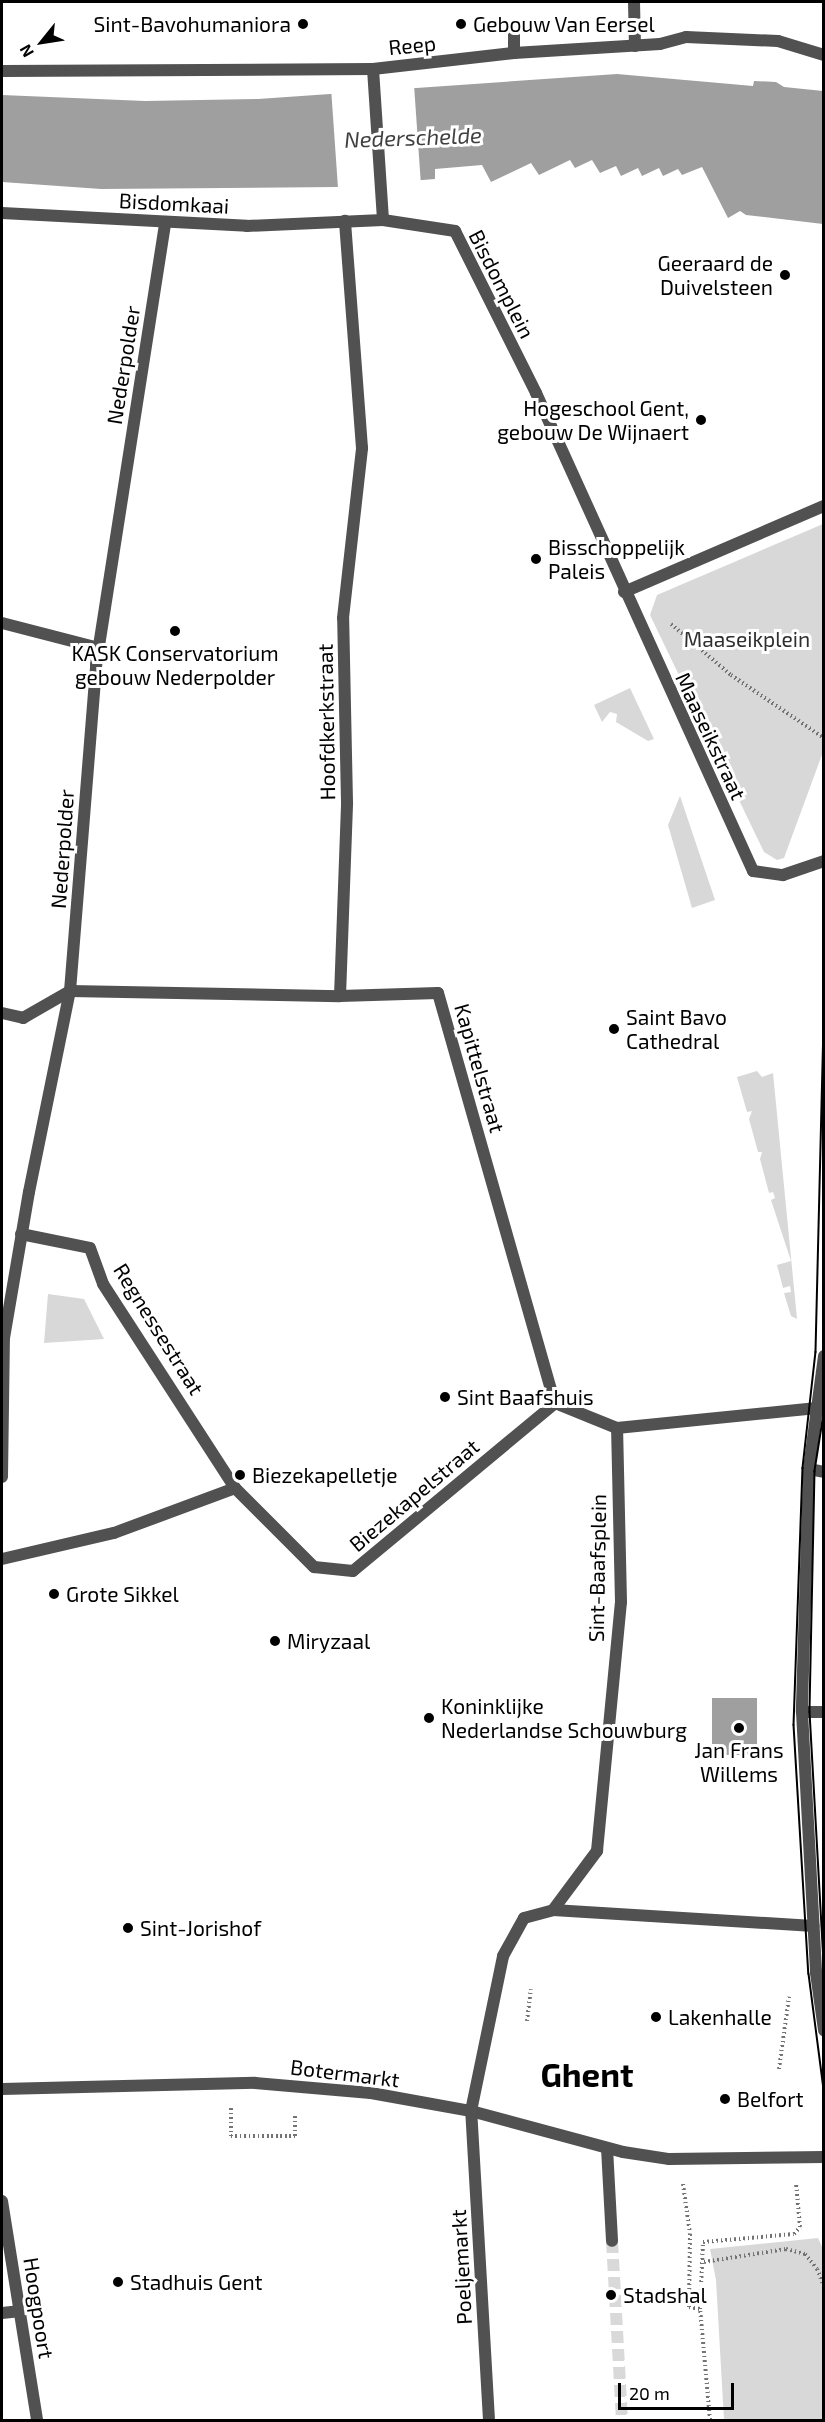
<!DOCTYPE html>
<html>
<head>
<meta charset="utf-8">
<style>
	body { margin:0 }
	#map { position:relative; width:825px; height:2422px; overflow:hidden; background:#fff; font-family:"Exo 2",sans-serif }
	div>[style] { position:absolute }
	[style*='--x'] { left:calc(var(--x)*1px); top:calc(var(--y)*1px); width:calc(var(--w)*1px); rotate:calc(var(--a)*1deg) }
	.green>* { inset:0; background:#d8d8d8 }
	.water>* { inset:0; background:#9f9f9f; transform-origin:0 0 }
	.pier>* { inset:0; background:#fff; transform-origin:0 0 }
	.street-tunnel>* { height:12px; margin-top:-6px; transform-origin:0; background:repeating-linear-gradient(90deg,#d9d9d9 0 12px,transparent 0 18px) }
	.path>* { height:4px; margin-top:-2px; transform-origin:0; background:repeating-linear-gradient(90deg,#737373 0 1.5px,transparent 0 4.5px) }
	.lane>* { height:12px; margin:-6px; padding:0 6px; transform-origin:6px; border-radius:6px; background:#515151 }
	.street>* { height:12px; margin:-6px; padding:0 6px; transform-origin:6px; border-radius:6px; background:#515151 }
	.tram>* { height:1.5px; margin:-0.75px; padding:0 0.75px; transform-origin:0.75px; border-radius:0.75px; background:#000 }
	.dots>* { width:16px; height:16px; translate:-50% -50%; box-sizing:border-box; border:3px solid #fff; border-radius:50% }
	span { translate:-50% -50%; white-space:nowrap; text-align:center; line-height:1.15; -webkit-text-stroke:6px #fff; paint-order:stroke }
	.poi-label { font-size:21px; color:#000 }
	.right { translate:-100% -50%; text-align:right }
	.left { translate:0 -50%; text-align:left }
	.street-label { font-size:21px; color:#000 }
	.park-label { font-size:21px; color:#2f2f2f }
	.water-label { font-size:22px; color:#404040; font-style:italic }
	.town-label { font-size:33px; color:#000; font-weight:700 }
	.frame { position:absolute; inset:0; border:3px solid #000; pointer-events:none }
	.north { position:absolute; left:12px; top:12px; width:60px; height:60px; -webkit-text-stroke:4px #fff; paint-order:stroke; rotate:240deg; font-size:16px; font-weight:700; line-height:24px; text-align:center; color:#000 }
	.north::after { content:''; display:block; margin:auto; width:21px; height:27px; background:#000; clip-path:polygon(50% 0,100% 100%,50% 72%,0 100%) }
	.scale { position:absolute; left:618px; top:2383px; width:116px; height:27px; box-sizing:border-box; border:3px solid #000; border-top:0; padding-left:8px; font-size:18px; line-height:21px; white-space:nowrap; color:#000; -webkit-text-stroke:4px #fff; paint-order:stroke }
</style>
</head>
<body>
<div id="map">
	<div class="green">
		<div style="clip-path:polygon(823px 524px,823px 752px,784px 858px,777px 860px,764px 852px,650px 615px,657px 595px)"></div>
		<div style="clip-path:polygon(630px 688px,645px 720px,654px 739px,648px 741px,616px 722px,617px 714px,610px 712px,602px 722px,594px 705px)"></div>
		<div style="clip-path:polygon(680px 796px,715px 900px,692px 908px,668px 825px)"></div>
		<div style="clip-path:polygon(757px 1071px,762px 1077px,773px 1073px,797px 1319px,791px 1316px,784px 1293px,791px 1292px,790px 1286px,783px 1288px,777px 1265px,791px 1261px,771px 1200px,775px 1198px,773px 1192px,769px 1193px,760px 1159px,762px 1152px,758px 1152px,749px 1119px,752px 1111px,747px 1112px,737px 1077px)"></div>
		<div style="clip-path:polygon(48px 1294px,84px 1299px,104px 1339px,44px 1343px)"></div>
		<div style="clip-path:polygon(818px 2238px,824px 2251px,823px 2420px,724px 2420px,716px 2280px,710px 2249px)"></div>
	</div>
	<div class="water">
		<div style="clip-path:polygon(617px 74px,753px 86px,754px 81px,776px 82px,784px 87px,823px 91px,823px 224px,746px 215px,740px 211px,728px 218px,702px 167px,682px 175px,678px 169px,663px 176px,659px 168px,642px 176px,638px 168px,621px 176px,616px 166px,600px 173px,592px 160px,575px 168px,570px 160px,539px 175px,531px 163px,491px 182px,482px 165px,435px 169px,435px 179px,336px 187px,101px 189px,2px 182px,2px 95px,145px 101px,258px 99px)"></div>
		<div style="left:712px;top:1698px;width:45px;height:57px"></div>
	</div>
	<div class="pier">
		<div style="left:414px;top:85px;width:99px;height:83px;rotate:86deg"></div>
	</div>
	<div class="street-tunnel">
		<div style="--x:612;--y:2241;--w:179;--a:86.8"></div>
	</div>
	<div class="path">
		<div style="--x:671;--y:624;--w:79;--a:40.4"></div>
		<div style="--x:731;--y:675;--w:112;--a:34.1"></div>
		<div style="--x:527;--y:2021;--w:32;--a:-83"></div>
		<div style="--x:779;--y:2069;--w:73;--a:-82.1"></div>
		<div style="--x:231;--y:2108;--w:28;--a:90"></div>
		<div style="--x:231;--y:2136;--w:64;--a:0"></div>
		<div style="--x:295;--y:2136;--w:23;--a:-90"></div>
		<div style="--x:683;--y:2184;--w:50;--a:82"></div>
		<div style="--x:690;--y:2234;--w:73;--a:90.8"></div>
		<div style="--x:689;--y:2307;--w:11;--a:10"></div>
		<div style="--x:704;--y:2262;--w:83;--a:-9"></div>
		<div style="--x:786;--y:2249;--w:20;--a:15"></div>
		<div style="--x:805;--y:2254;--w:19;--a:51"></div>
		<div style="--x:817;--y:2269;--w:18;--a:68"></div>
		<div style="--x:710;--y:2420;--w:111;--a:-95.1"></div>
		<div style="--x:700;--y:2309;--w:67;--a:-87.4"></div>
		<div style="--x:703;--y:2242;--w:91;--a:-5"></div>
		<div style="--x:794;--y:2234;--w:9;--a:-49"></div>
		<div style="--x:800;--y:2227;--w:44;--a:-95.2"></div>
	</div>
	<div class="lane">
		<div style="--x:514;--y:33;--w:20;--a:90"></div>
	</div>
	<div class="street">
		<div style="--x:634;--y:2;--w:44;--a:88.7"></div>
		<div style="--x:373;--y:69;--w:151;--a:86.2"></div>
		<div style="--x:2;--y:71;--w:371;--a:-0.3"></div>
		<div style="--x:373;--y:69;--w:142;--a:-6.5"></div>
		<div style="--x:514;--y:53;--w:146;--a:-3.5"></div>
		<div style="--x:660;--y:44;--w:27;--a:-15"></div>
		<div style="--x:686;--y:37;--w:92;--a:2.5"></div>
		<div style="--x:778;--y:41;--w:48;--a:16.9"></div>
		<div style="--x:2;--y:213;--w:245;--a:3"></div>
		<div style="--x:247;--y:226;--w:136;--a:-2.5"></div>
		<div style="--x:383;--y:220;--w:73;--a:8.7"></div>
		<div style="--x:455;--y:231;--w:181;--a:63.4"></div>
		<div style="--x:536;--y:393;--w:525;--a:65.58"></div>
		<div style="--x:753;--y:871;--w:30;--a:8"></div>
		<div style="--x:783;--y:875;--w:43;--a:-18.9"></div>
		<div style="--x:624;--y:592;--w:218;--a:-23.3"></div>
		<div style="--x:2;--y:623;--w:100;--a:14.5"></div>
		<div style="--x:340;--y:996;--w:194;--a:-87.9"></div>
		<div style="--x:347;--y:802;--w:184;--a:-91.2"></div>
		<div style="--x:343;--y:618;--w:171;--a:-83.6"></div>
		<div style="--x:362;--y:448;--w:228;--a:-94.3"></div>
		<div style="--x:2;--y:1013;--w:22;--a:13"></div>
		<div style="--x:23;--y:1018;--w:54;--a:-29.9"></div>
		<div style="--x:70;--y:991;--w:270;--a:1.1"></div>
		<div style="--x:340;--y:996;--w:98;--a:-1.8"></div>
		<div style="--x:438;--y:993;--w:426;--a:74.1"></div>
		<div style="--x:21;--y:1234;--w:70;--a:11.5"></div>
		<div style="--x:90;--y:1248;--w:38;--a:70"></div>
		<div style="--x:103;--y:1284;--w:243;--a:57.1"></div>
		<div style="--x:235;--y:1488;--w:112;--a:45"></div>
		<div style="--x:314;--y:1567;--w:39;--a:6"></div>
		<div style="--x:353;--y:1571;--w:263;--a:-39.7"></div>
		<div style="--x:824;--y:1356;--w:114;--a:97.6"></div>
		<div style="--x:809;--y:1469;--w:243;--a:91.7"></div>
		<div style="--x:802;--y:1712;--w:261;--a:86.9"></div>
		<div style="--x:816;--y:1973;--w:58;--a:82"></div>
		<div style="--x:555;--y:1403;--w:67;--a:22"></div>
		<div style="--x:617;--y:1428;--w:201;--a:-5.7"></div>
		<div style="--x:809;--y:1469;--w:15;--a:11"></div>
		<div style="--x:2;--y:1477;--w:139;--a:-89.2"></div>
		<div style="--x:4;--y:1338;--w:148;--a:-80.3"></div>
		<div style="--x:29;--y:1192;--w:205;--a:-78.5"></div>
		<div style="--x:70;--y:991;--w:327;--a:-85.4"></div>
		<div style="--x:96;--y:665;--w:448;--a:-81.1"></div>
		<div style="--x:2;--y:1559;--w:115;--a:-13.1"></div>
		<div style="--x:114;--y:1533;--w:129;--a:-20.4"></div>
		<div style="--x:802;--y:1712;--w:22;--a:0"></div>
		<div style="--x:553;--y:1910;--w:74;--a:-53.3"></div>
		<div style="--x:597;--y:1851;--w:250;--a:-84.5"></div>
		<div style="--x:621;--y:1602;--w:174;--a:-91.3"></div>
		<div style="--x:2;--y:2089;--w:253;--a:-1.4"></div>
		<div style="--x:255;--y:2083;--w:116;--a:4.9"></div>
		<div style="--x:371;--y:2093;--w:102;--a:10.2"></div>
		<div style="--x:471;--y:2111;--w:157;--a:15.1"></div>
		<div style="--x:623;--y:2152;--w:47;--a:8.7"></div>
		<div style="--x:669;--y:2159;--w:155;--a:-0.7"></div>
		<div style="--x:607;--y:2148;--w:93;--a:86.9"></div>
		<div style="--x:2;--y:2201;--w:222;--a:80.9"></div>
		<div style="--x:2;--y:2313;--w:19;--a:-6"></div>
		<div style="--x:489;--y:2420;--w:310;--a:-93.3"></div>
		<div style="--x:471;--y:2111;--w:158;--a:-78.3"></div>
		<div style="--x:503;--y:1956;--w:43;--a:-61.1"></div>
		<div style="--x:524;--y:1918;--w:30;--a:-15"></div>
		<div style="--x:553;--y:1910;--w:261;--a:3.5"></div>
	</div>
	<div class="tram">
		<div style="--x:824;--y:1024;--w:328;--a:91.4"></div>
		<div style="--x:816;--y:1352;--w:117;--a:96.4"></div>
		<div style="--x:803;--y:1468;--w:257;--a:92"></div>
		<div style="--x:794;--y:1725;--w:249;--a:86.6"></div>
		<div style="--x:809;--y:1974;--w:116;--a:82.6"></div>
		<div style="--x:824;--y:1414;--w:58;--a:99"></div>
		<div style="--x:815;--y:1471;--w:241;--a:91.2"></div>
		<div style="--x:810;--y:1712;--w:250;--a:86.8"></div>
	</div>
	<div class="dots">
		<div style="left:303px;top:24px;background:#000"></div>
		<div style="left:461px;top:24px;background:#000"></div>
		<div style="left:785px;top:275px;background:#000"></div>
		<div style="left:701px;top:420px;background:#000"></div>
		<div style="left:536px;top:559px;background:#000"></div>
		<div style="left:175px;top:631px;background:#000"></div>
		<div style="left:614px;top:1029px;background:#000"></div>
		<div style="left:445px;top:1397px;background:#000"></div>
		<div style="left:240px;top:1475px;background:#000"></div>
		<div style="left:54px;top:1594px;background:#000"></div>
		<div style="left:275px;top:1641px;background:#000"></div>
		<div style="left:429px;top:1718px;background:#000"></div>
		<div style="left:739px;top:1728px;background:#000"></div>
		<div style="left:128px;top:1928px;background:#000"></div>
		<div style="left:656px;top:2017px;background:#000"></div>
		<div style="left:725px;top:2099px;background:#000"></div>
		<div style="left:118px;top:2282px;background:#000"></div>
		<div style="left:611px;top:2295px;background:#000"></div>
	</div>
	<div class="poi-label">
		<span class="right" style="left:291px;top:24px">Sint-Bavohumaniora</span>
		<span class="left" style="left:473px;top:24px">Gebouw Van Eersel</span>
		<span class="right" style="left:773px;top:275px">Geeraard de<br>Duivelsteen</span>
		<span class="right" style="left:689px;top:420px">Hogeschool Gent,<br>gebouw De Wijnaert</span>
		<span class="left" style="left:548px;top:559px">Bisschoppelijk<br>Paleis</span>
		<span style="left:175px;top:665px">KASK Conservatorium<br>gebouw Nederpolder</span>
		<span class="left" style="left:626px;top:1029px">Saint Bavo<br>Cathedral</span>
		<span class="left" style="left:457px;top:1397px">Sint Baafshuis</span>
		<span class="left" style="left:252px;top:1475px">Biezekapelletje</span>
		<span class="left" style="left:66px;top:1594px">Grote Sikkel</span>
		<span class="left" style="left:287px;top:1641px">Miryzaal</span>
		<span class="left" style="left:441px;top:1718px">Koninklijke<br>Nederlandse Schouwburg</span>
		<span style="left:739px;top:1762px">Jan Frans<br>Willems</span>
		<span class="left" style="left:140px;top:1928px">Sint-Jorishof</span>
		<span class="left" style="left:668px;top:2017px">Lakenhalle</span>
		<span class="left" style="left:737px;top:2099px">Belfort</span>
		<span class="left" style="left:130px;top:2282px">Stadhuis Gent</span>
		<span class="left" style="left:623px;top:2295px">Stadshal</span>
	</div>
	<div class="street-label">
		<span style="left:412px;top:45px;rotate:-6deg">Reep</span>
		<span style="left:174px;top:203px;rotate:3deg">Bisdomkaai</span>
		<span style="left:502px;top:284px;rotate:63deg">Bisdomplein</span>
		<span style="left:123px;top:365px;rotate:-81deg">Nederpolder</span>
		<span style="left:326px;top:722px;rotate:-91deg">Hoofdkerkstraat</span>
		<span style="left:711px;top:736px;rotate:65deg">Maaseikstraat</span>
		<span style="left:62px;top:849px;rotate:-86deg">Nederpolder</span>
		<span style="left:480px;top:1068px;rotate:74deg">Kapittelstraat</span>
		<span style="left:159px;top:1329px;rotate:58deg">Regnessestraat</span>
		<span style="left:414px;top:1495px;rotate:-40deg">Biezekapelstraat</span>
		<span style="left:597px;top:1568px;rotate:-89deg">Sint-Baafsplein</span>
		<span style="left:345px;top:2073px;rotate:7deg">Botermarkt</span>
		<span style="left:461px;top:2267px;rotate:-93deg">Poeljemarkt</span>
		<span style="left:39px;top:2308px;rotate:81deg">Hoogpoort</span>
	</div>
	<div class="park-label">
		<span style="left:747px;top:639px">Maaseikplein</span>
	</div>
	<div class="water-label">
		<span style="left:413px;top:137px;rotate:-2deg">Nederschelde</span>
	</div>
	<div class="town-label">
		<span style="left:587px;top:2075px">Ghent</span>
	</div>
	<div class="frame"></div>
	<div class="north">N</div>
	<div class="scale">20 m</div>
</div>
</body>
</html>
